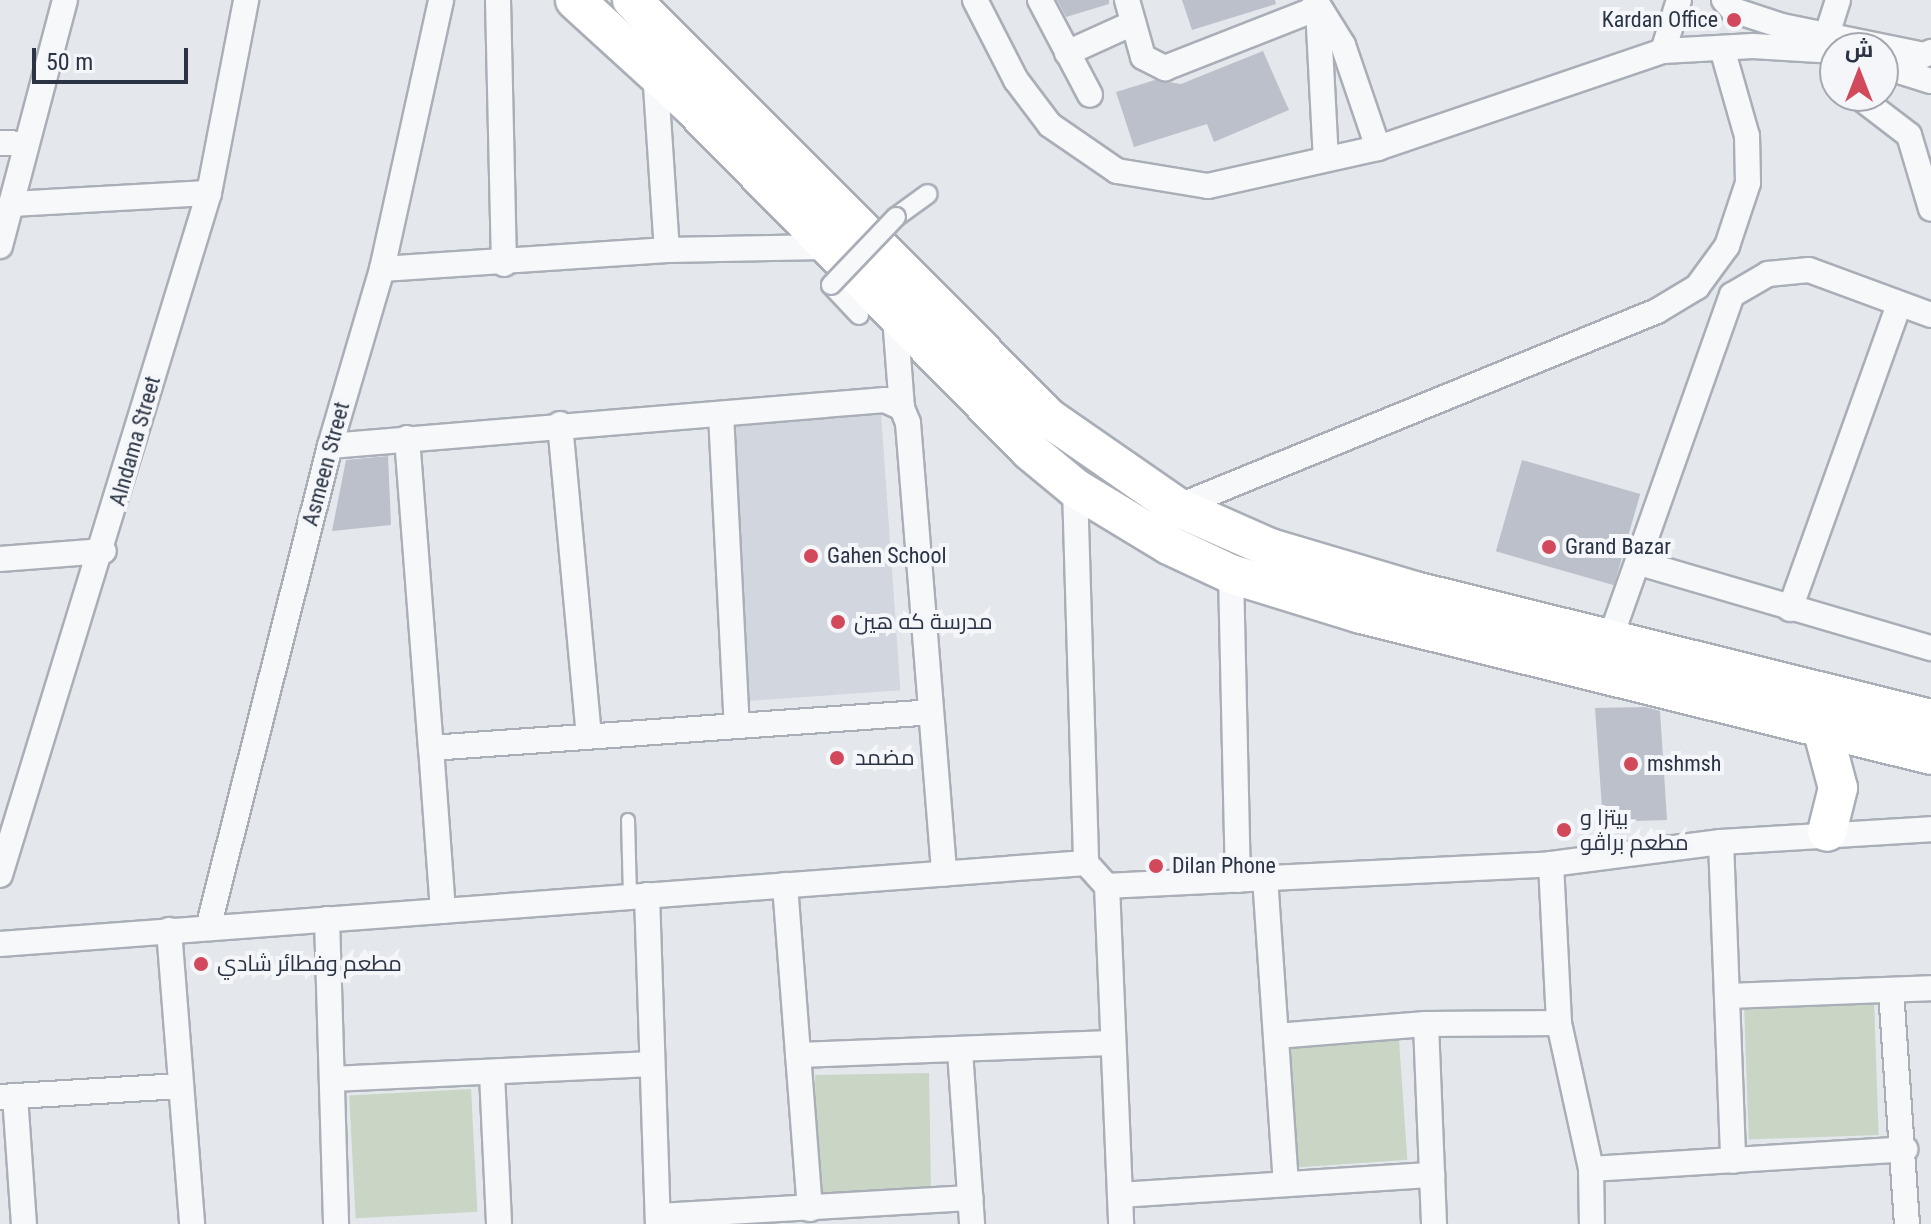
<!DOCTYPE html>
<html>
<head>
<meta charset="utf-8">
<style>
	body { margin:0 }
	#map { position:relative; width:1931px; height:1224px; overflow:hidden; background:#e4e7ec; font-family:"Roboto Condensed",Cairo,sans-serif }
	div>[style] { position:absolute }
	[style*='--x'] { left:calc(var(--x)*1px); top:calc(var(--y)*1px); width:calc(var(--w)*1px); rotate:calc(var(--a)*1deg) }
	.built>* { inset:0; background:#d2d6de; transform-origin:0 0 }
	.green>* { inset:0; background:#c9d6c5; transform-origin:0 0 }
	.building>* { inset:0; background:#bbc0ca; transform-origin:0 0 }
	.roads { filter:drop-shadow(2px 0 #a9aeb7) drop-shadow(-2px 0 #a9aeb7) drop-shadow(0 2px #a9aeb7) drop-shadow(0 -2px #a9aeb7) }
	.service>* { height:12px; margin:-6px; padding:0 6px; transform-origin:6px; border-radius:6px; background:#f7f8fa }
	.pedestrian>* { height:18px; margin:-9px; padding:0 9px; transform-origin:9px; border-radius:9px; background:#f7f8fa }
	.minor>* { height:24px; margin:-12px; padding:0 12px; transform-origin:12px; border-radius:12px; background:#f7f8fa }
	.primary>* { height:38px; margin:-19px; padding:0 19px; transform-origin:19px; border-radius:19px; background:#fff }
	.bridges { filter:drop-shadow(2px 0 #a9aeb7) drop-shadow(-2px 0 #a9aeb7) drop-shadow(0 2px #a9aeb7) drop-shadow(0 -2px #a9aeb7) }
	.pedestrian-bridge>* { height:18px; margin:-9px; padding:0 9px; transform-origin:9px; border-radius:9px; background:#f7f8fa }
	.dots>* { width:22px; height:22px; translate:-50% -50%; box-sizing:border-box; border:4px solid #f4f6f9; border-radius:50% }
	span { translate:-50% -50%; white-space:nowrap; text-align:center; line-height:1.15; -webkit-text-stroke:8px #f4f6f9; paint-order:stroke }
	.poi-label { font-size:22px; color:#2b3445 }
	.right { translate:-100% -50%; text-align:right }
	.left { translate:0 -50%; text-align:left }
	.street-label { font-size:22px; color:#2b3445 }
	.north { position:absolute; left:1819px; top:32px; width:80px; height:80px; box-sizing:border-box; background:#f4f6f9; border:2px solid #a4a8b1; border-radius:50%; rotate:0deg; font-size:22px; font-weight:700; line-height:32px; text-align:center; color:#2b3445 }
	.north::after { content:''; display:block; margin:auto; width:28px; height:36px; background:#d1495b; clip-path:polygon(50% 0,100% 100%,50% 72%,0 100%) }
	.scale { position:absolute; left:32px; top:48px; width:156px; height:36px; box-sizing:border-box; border:4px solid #2b3445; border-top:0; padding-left:10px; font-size:24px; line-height:28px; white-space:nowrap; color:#2b3445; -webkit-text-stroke:6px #f4f6f9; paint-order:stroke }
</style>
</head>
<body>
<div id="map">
	<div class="built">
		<div style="left:881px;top:413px;width:278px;height:155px;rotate:86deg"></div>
	</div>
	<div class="green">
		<div style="left:1874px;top:1001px;width:134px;height:130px;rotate:88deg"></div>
		<div style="left:1399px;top:1040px;width:120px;height:115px;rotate:86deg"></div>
		<div style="left:929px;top:1073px;width:118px;height:114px;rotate:89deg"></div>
		<div style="left:471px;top:1089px;width:123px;height:122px;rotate:87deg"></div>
	</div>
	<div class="building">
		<div style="clip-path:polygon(1057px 0,1109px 0,1109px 4px,1066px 17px)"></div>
		<div style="clip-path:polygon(1182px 0,1275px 0,1276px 4px,1192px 30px)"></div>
		<div style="clip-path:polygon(1263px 51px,1289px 110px,1214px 142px,1207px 124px,1134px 147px,1116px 92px,1155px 80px,1181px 84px)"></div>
		<div style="clip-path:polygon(388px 456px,391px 525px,332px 531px,346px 460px)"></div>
		<div style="left:1522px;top:460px;width:123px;height:95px;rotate:16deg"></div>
		<div style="clip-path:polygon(1645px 707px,1660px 711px,1667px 820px,1603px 822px,1595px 708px)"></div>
	</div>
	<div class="roads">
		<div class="service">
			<div style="--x:628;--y:820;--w:77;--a:88.5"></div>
		</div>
		<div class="pedestrian">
			<div style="--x:896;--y:217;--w:39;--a:-36"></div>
			<div style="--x:831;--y:285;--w:41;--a:47"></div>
		</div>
		<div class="minor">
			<div style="--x:498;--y:0;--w:264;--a:88.7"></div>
			<div style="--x:975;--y:0;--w:90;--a:62.9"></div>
			<div style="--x:1016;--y:80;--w:56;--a:52.9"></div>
			<div style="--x:1050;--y:125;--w:81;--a:34.5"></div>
			<div style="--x:1117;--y:171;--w:92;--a:9.4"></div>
			<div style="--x:1208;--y:186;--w:174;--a:-12.6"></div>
			<div style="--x:1378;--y:148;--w:301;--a:-18.8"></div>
			<div style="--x:1663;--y:51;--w:90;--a:-3.2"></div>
			<div style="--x:1753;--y:46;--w:82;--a:3.5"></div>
			<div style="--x:1040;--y:0;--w:107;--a:62.2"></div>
			<div style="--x:1127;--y:0;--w:59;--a:74.3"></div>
			<div style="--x:1143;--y:57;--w:25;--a:27"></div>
			<div style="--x:1165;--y:68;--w:164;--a:-21.4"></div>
			<div style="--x:1315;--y:0;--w:53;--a:58.1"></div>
			<div style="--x:1343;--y:45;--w:109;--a:71.2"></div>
			<div style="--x:1724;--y:0;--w:13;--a:48"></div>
			<div style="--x:1733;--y:10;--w:52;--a:18.1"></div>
			<div style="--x:1782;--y:26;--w:145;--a:11.5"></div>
			<div style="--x:1924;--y:55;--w:8;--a:-23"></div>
			<div style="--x:1318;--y:8;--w:151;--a:87"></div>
			<div style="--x:1823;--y:47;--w:49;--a:-72.3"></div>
			<div style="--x:1663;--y:51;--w:53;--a:-72.6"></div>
			<div style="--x:1067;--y:53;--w:70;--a:-24.4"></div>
			<div style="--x:1883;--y:66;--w:50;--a:17.4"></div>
			<div style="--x:655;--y:71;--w:179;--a:86.2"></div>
			<div style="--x:1858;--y:96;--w:64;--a:37.4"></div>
			<div style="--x:1909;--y:135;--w:77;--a:73.4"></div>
			<div style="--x:0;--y:143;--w:26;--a:2"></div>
			<div style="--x:11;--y:204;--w:198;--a:-3.2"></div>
			<div style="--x:0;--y:246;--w:254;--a:-75.2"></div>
			<div style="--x:382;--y:269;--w:286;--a:-3.8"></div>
			<div style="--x:667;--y:250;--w:157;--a:-1.1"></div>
			<div style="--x:895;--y:317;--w:91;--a:85.6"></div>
			<div style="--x:721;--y:414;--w:312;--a:87.1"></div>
			<div style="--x:560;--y:424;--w:311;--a:84.7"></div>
			<div style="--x:407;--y:438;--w:311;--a:85.6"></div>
			<div style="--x:330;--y:446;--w:557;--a:-4.74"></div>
			<div style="--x:885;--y:400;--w:19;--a:25"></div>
			<div style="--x:902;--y:408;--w:16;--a:68"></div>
			<div style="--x:908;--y:423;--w:452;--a:85.4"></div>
			<div style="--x:1075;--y:488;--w:375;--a:88.3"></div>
			<div style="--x:1177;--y:507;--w:518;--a:-22.21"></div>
			<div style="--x:1657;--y:311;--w:47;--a:-31"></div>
			<div style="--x:1697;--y:287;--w:51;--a:-53.8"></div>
			<div style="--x:1727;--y:246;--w:66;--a:-71.6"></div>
			<div style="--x:1748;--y:183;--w:47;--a:-91.2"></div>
			<div style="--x:1747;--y:136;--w:91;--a:-105.9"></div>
			<div style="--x:0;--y:559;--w:104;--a:-4.4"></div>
			<div style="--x:1640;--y:563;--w:303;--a:16.3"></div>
			<div style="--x:1231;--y:574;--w:306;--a:88.7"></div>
			<div style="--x:1790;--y:609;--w:324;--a:-70.3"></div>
			<div style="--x:1609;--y:642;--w:368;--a:-70.5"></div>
			<div style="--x:1732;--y:295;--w:42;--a:-30.3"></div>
			<div style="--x:1768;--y:274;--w:41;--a:-5.6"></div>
			<div style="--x:1809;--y:270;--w:130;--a:20.2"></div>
			<div style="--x:1721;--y:842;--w:319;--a:87.8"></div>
			<div style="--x:1551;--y:864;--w:159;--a:87.1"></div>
			<div style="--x:1559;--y:1023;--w:149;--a:77.6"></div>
			<div style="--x:1591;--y:1169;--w:55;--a:89"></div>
			<div style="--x:0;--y:875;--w:713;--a:-72.96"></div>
			<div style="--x:209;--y:193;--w:197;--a:-79.1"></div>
			<div style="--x:1265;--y:877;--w:307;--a:86.1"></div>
			<div style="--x:785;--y:885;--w:325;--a:85.6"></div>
			<div style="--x:1107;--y:886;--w:338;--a:87.6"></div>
			<div style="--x:647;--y:895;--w:329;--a:88.1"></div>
			<div style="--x:443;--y:911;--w:163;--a:-94.2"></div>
			<div style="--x:431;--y:748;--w:499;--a:-4.1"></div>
			<div style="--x:327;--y:919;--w:305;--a:88.3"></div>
			<div style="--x:208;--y:928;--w:497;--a:-75.8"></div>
			<div style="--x:330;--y:446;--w:184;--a:-73.6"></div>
			<div style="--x:382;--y:269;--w:275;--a:-77.6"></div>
			<div style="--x:169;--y:930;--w:295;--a:85.5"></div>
			<div style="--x:0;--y:944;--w:1089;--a:-4.27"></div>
			<div style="--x:1086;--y:863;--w:31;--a:48"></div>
			<div style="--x:1107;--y:886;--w:445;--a:-2.8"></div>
			<div style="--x:1551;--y:864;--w:171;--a:-7.4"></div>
			<div style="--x:1721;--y:842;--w:210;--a:-3.5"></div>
			<div style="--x:1891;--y:990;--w:235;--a:86.1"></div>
			<div style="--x:1727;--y:996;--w:204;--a:-2.2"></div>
			<div style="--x:1426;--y:1024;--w:200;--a:87.7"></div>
			<div style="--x:1276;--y:1036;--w:150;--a:-4.6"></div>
			<div style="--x:1426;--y:1024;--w:133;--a:-0.4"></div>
			<div style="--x:960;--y:1051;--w:173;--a:86"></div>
			<div style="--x:798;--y:1055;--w:314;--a:-2.2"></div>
			<div style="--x:492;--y:1074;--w:150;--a:87.3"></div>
			<div style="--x:333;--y:1079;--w:318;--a:-2.7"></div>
			<div style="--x:15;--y:1096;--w:128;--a:86"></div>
			<div style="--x:0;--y:1097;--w:178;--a:-3.5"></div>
			<div style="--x:1591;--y:1169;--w:315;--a:-3.6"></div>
			<div style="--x:1120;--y:1195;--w:313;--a:-3.7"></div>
			<div style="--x:658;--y:1216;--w:313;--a:-3.3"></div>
		</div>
		<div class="primary">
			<div style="--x:575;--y:0;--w:159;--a:42.4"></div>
			<div style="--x:692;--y:107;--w:481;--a:45.5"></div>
			<div style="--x:1029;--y:450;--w:60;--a:39.6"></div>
			<div style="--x:1075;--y:488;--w:110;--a:31.2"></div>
			<div style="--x:1169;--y:545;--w:68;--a:25.1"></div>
			<div style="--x:1231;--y:574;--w:136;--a:17.1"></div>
			<div style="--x:1361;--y:614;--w:587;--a:13.89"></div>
			<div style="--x:632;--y:0;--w:592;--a:45.07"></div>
			<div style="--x:1050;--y:419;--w:155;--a:34.7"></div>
			<div style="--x:1177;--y:507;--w:102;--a:23.8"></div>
			<div style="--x:1270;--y:548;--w:151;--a:16.5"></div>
			<div style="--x:1415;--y:591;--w:532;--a:13.93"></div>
			<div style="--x:1822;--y:728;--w:62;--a:75.1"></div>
			<div style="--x:1838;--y:788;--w:45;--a:104"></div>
		</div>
	</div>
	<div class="bridges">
		<div class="pedestrian-bridge">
			<div style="--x:831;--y:285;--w:94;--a:-46.3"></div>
		</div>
	</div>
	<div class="dots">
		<div style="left:1734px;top:20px;background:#d1495b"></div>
		<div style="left:1549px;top:547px;background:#d1495b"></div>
		<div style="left:811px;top:556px;background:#d1495b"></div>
		<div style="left:838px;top:622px;background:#d1495b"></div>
		<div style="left:837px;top:758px;background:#d1495b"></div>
		<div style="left:1631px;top:764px;background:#d1495b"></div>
		<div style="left:1564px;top:830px;background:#d1495b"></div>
		<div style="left:1156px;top:866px;background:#d1495b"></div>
		<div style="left:201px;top:964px;background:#d1495b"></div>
	</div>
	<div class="poi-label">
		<span class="right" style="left:1718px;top:20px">Kardan Office</span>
		<span class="left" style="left:1565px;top:547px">Grand Bazar</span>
		<span class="left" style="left:827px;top:556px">Gahen School</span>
		<span class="left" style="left:854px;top:622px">مدرسة كه هين</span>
		<span class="left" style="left:855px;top:758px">مضمد</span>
		<span class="left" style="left:1647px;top:764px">mshmsh</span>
		<span class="left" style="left:1580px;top:830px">بيتزا و<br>مطعم براڤو</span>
		<span class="left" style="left:1172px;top:866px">Dilan Phone</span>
		<span class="left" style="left:217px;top:964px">مطعم وفطائر شادي</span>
	</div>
	<div class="street-label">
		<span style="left:135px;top:441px;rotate:-74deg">Alndama Street</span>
		<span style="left:326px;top:464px;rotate:-75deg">Asmeen Street</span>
	</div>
	<div class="north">ش</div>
	<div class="scale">50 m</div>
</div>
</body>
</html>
